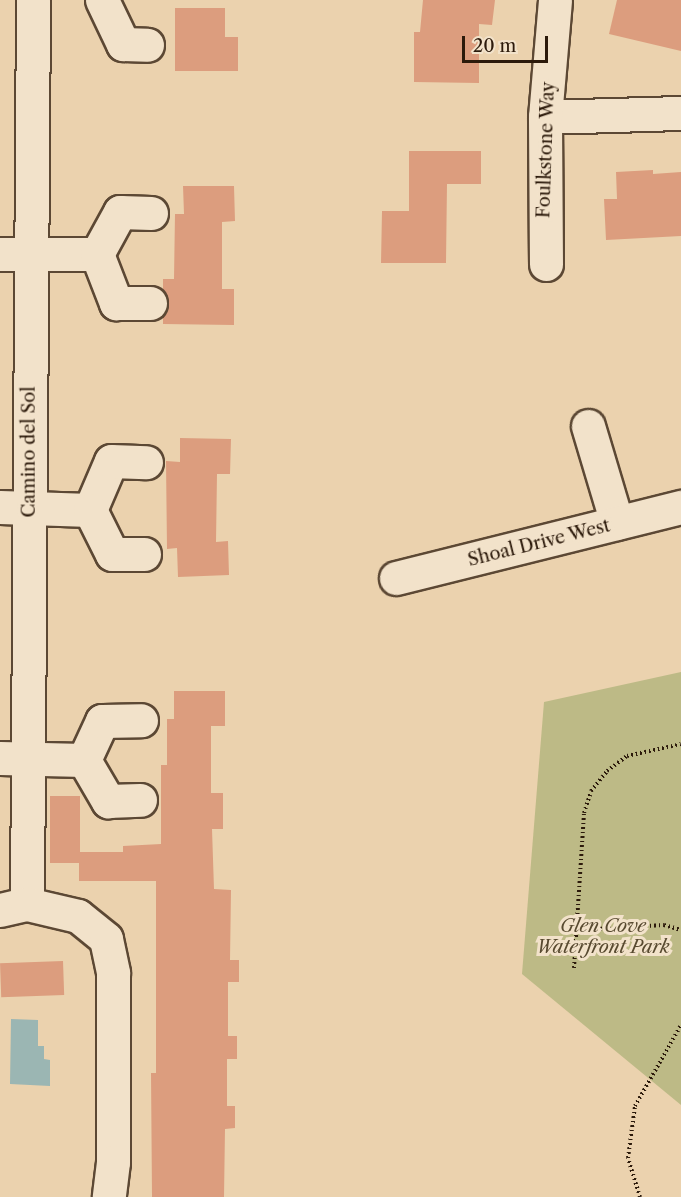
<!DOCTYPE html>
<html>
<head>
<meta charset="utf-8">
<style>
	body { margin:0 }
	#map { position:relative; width:681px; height:1197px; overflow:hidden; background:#ebd2ae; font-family:"Libre Caslon Text",serif }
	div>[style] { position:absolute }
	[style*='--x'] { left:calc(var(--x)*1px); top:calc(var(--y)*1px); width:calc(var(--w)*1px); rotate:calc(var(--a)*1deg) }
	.green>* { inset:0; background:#bdba86 }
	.water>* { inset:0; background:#9bb6b3 }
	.building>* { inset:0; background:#dc9d7e; transform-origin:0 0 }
	.path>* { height:4px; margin-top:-2px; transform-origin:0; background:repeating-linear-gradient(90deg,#2c1a0b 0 1.5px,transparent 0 4.5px) }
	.roads { filter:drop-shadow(2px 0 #5c4834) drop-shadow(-2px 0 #5c4834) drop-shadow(0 2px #5c4834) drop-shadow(0 -2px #5c4834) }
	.minor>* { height:33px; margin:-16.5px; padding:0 16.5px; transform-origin:16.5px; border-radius:16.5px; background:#f2e2ca }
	span { translate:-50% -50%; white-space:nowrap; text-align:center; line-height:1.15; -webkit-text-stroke:6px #f2e2ca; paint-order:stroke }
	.street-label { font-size:18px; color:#2c1a0b }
	.park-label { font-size:18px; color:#584a30; font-style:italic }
	.scale { position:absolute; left:462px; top:36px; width:86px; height:27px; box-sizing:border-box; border:3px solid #2c1a0b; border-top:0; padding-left:8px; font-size:18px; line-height:21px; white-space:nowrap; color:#2c1a0b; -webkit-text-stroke:4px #f2e2ca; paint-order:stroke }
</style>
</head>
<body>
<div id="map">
	<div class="green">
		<div style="clip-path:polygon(681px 672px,681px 1105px,522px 974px,544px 702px)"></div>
	</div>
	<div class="water">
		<div style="clip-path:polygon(11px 1019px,38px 1020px,38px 1046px,44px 1046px,44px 1059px,50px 1060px,50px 1086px,10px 1084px)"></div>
	</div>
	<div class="building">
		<div style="clip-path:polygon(423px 0,495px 0,492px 25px,479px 24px,479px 83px,414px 82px,414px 32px,420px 32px)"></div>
		<div style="clip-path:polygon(617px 0,681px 0,681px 51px,609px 34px)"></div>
		<div style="clip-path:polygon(175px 8px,225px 8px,225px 37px,238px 37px,238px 71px,175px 71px)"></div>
		<div style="clip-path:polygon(409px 151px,481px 151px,481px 184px,447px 184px,446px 263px,381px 263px,382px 211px,409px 211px)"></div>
		<div style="clip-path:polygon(653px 170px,653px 174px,681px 172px,681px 236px,606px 240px,604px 199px,617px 199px,616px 172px)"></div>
		<div style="clip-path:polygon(183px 186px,234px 186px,235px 221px,222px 222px,222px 289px,234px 289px,234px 325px,163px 324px,163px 316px,169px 304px,163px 290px,163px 279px,174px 279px,175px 214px,184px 214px)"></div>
		<div style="clip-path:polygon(180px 438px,231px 439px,230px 474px,217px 474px,216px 542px,228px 541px,229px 575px,178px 577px,177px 548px,167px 549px,166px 461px,180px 462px)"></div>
		<div style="clip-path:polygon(174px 691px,225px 691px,225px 726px,211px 726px,211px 793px,223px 793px,223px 829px,212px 829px,214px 889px,231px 890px,230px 960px,239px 960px,239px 982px,228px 982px,228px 1036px,237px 1036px,237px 1059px,227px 1059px,227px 1106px,235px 1106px,235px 1128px,225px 1129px,224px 1197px,152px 1197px,151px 1073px,156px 1073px,156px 881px,79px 881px,79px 863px,50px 863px,50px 796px,80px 796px,80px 852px,123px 852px,123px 846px,161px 844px,161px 765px,167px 765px,167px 719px,174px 719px)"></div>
		<div style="left:63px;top:961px;width:34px;height:63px;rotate:88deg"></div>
	</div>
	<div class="path">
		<div style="--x:578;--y:930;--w:86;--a:-3.3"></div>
		<div style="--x:664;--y:925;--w:18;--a:16"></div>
		<div style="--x:574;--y:968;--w:155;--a:-86.3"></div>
		<div style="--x:584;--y:813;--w:23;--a:-72"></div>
		<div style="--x:591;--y:791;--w:26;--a:-51"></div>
		<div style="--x:607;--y:771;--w:25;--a:-37"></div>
		<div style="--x:627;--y:756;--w:55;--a:-12.5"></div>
		<div style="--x:640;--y:1197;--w:41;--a:-107.1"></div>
		<div style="--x:628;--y:1158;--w:52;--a:-82.3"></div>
		<div style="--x:635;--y:1106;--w:93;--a:-60.4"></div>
	</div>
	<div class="roads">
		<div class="minor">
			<div style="--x:102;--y:0;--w:49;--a:64.5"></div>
			<div style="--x:123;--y:44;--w:24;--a:2"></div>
			<div style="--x:545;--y:117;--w:136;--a:-1.7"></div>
			<div style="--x:0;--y:254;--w:97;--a:0"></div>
			<div style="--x:97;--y:254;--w:53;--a:68.8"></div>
			<div style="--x:116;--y:303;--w:34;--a:0"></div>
			<div style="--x:97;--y:254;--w:48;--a:-61.3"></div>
			<div style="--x:120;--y:212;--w:31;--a:2"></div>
			<div style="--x:546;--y:264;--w:147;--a:-90.4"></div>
			<div style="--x:545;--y:117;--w:117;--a:-85.1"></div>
			<div style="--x:588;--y:426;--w:101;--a:73.4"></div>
			<div style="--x:0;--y:507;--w:90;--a:1.9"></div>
			<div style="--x:90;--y:510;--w:53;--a:-66.8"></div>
			<div style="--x:111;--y:461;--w:35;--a:2"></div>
			<div style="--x:90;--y:510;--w:49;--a:63.4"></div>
			<div style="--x:112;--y:554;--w:32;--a:0"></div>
			<div style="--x:396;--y:578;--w:294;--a:-14"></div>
			<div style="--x:0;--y:758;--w:84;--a:1.4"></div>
			<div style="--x:84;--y:760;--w:48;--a:59.7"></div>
			<div style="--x:108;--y:801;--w:32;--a:-2"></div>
			<div style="--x:84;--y:760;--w:43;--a:-65.2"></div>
			<div style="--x:102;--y:721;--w:39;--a:-1"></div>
			<div style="--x:27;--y:904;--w:904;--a:-89.62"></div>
			<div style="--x:0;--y:910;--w:28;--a:-13"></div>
			<div style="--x:27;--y:904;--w:52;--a:13.2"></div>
			<div style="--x:78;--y:916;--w:36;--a:39"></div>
			<div style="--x:106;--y:939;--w:35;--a:78"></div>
			<div style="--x:113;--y:973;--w:189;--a:90"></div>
			<div style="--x:113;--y:1162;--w:35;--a:97"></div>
		</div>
	</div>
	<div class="street-label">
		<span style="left:546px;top:150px;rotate:-88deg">Foulkstone Way</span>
		<span style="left:29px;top:452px;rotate:-90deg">Camino del Sol</span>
		<span style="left:539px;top:543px;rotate:-14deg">Shoal Drive West</span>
	</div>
	<div class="park-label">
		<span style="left:603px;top:937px">Glen Cove<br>Waterfront Park</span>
	</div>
	<div class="scale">20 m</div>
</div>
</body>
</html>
